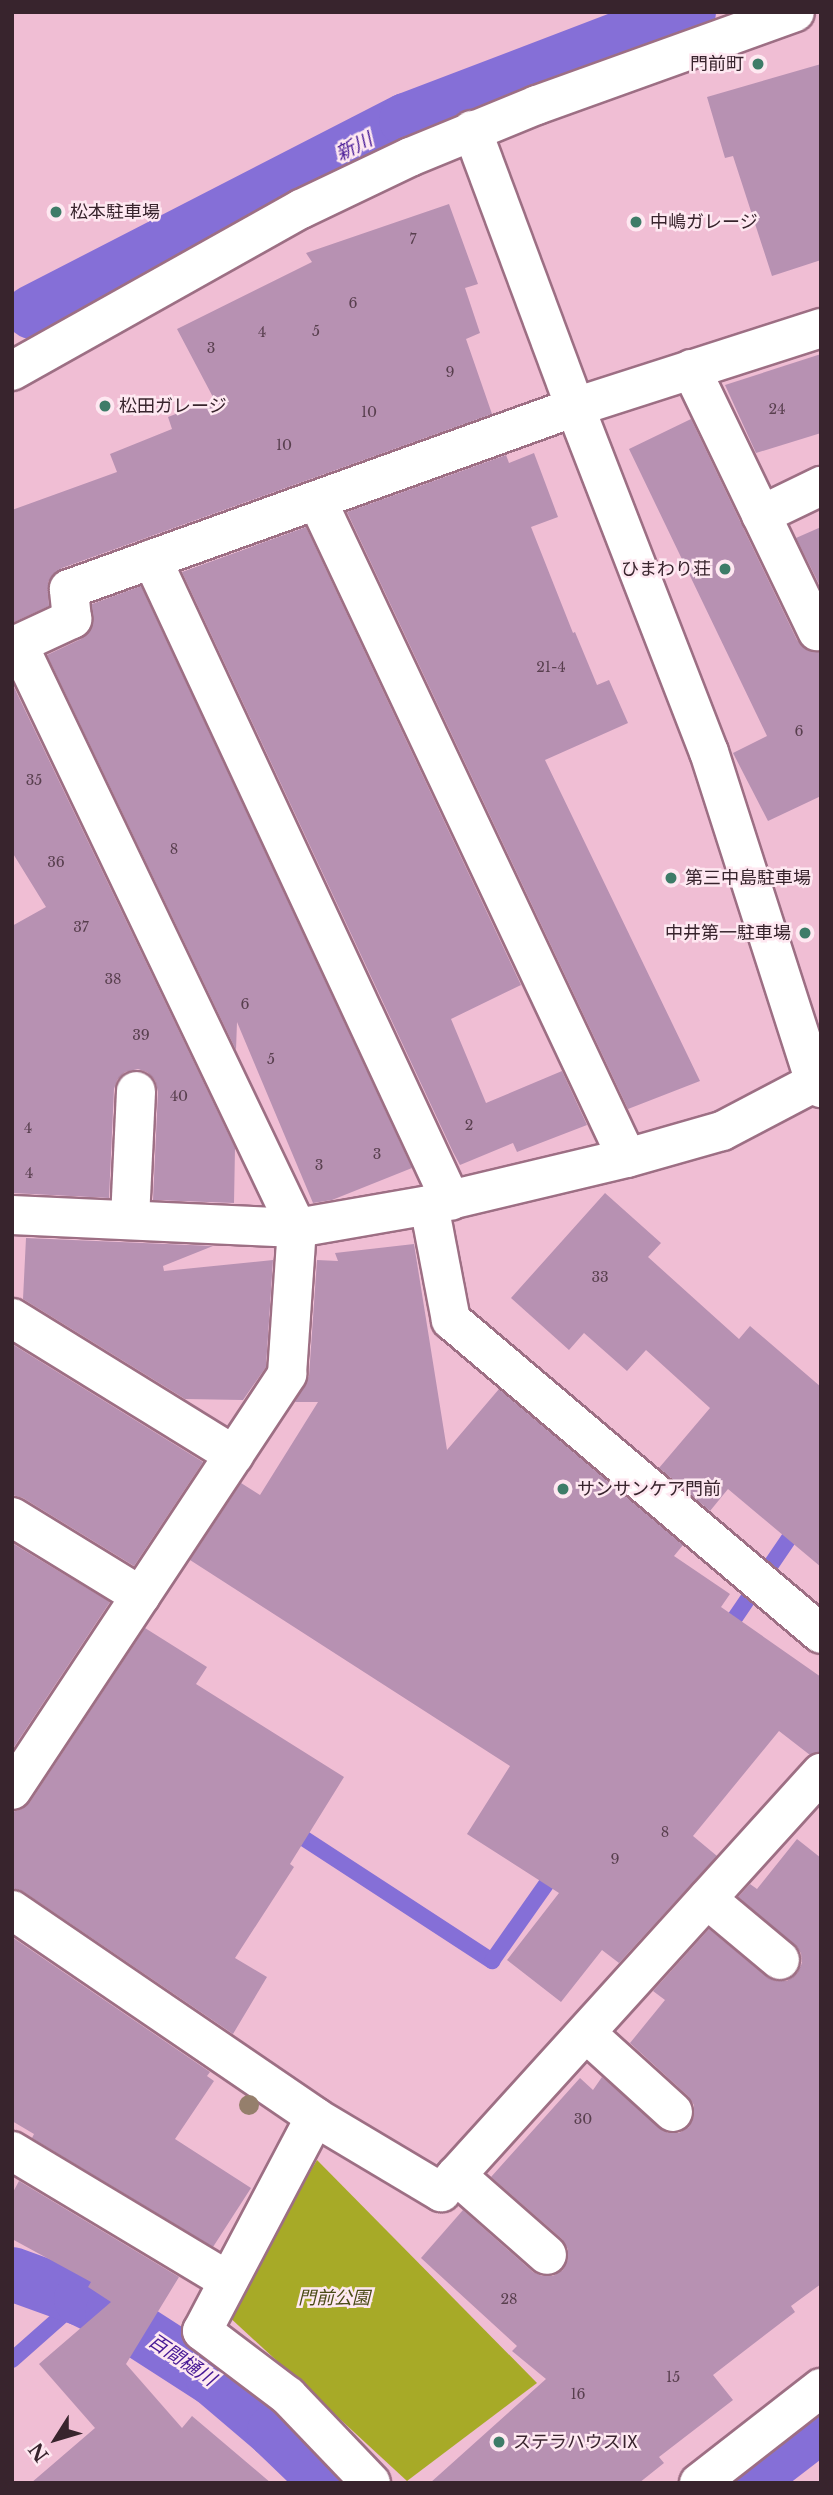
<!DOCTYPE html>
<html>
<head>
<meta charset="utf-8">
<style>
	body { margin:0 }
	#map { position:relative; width:833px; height:2495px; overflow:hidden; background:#f0bed4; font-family:"Libre Baskerville","Noto Sans JP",serif }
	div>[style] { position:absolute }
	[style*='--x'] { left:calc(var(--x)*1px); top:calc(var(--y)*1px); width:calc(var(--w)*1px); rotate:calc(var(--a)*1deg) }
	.green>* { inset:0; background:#a7aa27 }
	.stream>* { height:16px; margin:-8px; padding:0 8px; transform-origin:8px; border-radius:8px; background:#856fd7 }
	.canal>* { height:54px; margin:-27px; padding:0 27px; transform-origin:27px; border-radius:27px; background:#856fd7 }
	.building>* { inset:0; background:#b791b2 }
	.roads { filter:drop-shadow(2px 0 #9d6f84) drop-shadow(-2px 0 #9d6f84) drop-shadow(0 2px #9d6f84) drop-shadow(0 -2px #9d6f84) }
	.minor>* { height:38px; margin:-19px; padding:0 19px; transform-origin:19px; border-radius:19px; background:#fff }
	.trees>* { width:20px; height:20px; margin:-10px; border-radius:50%; background:#957f6c }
	.dots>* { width:19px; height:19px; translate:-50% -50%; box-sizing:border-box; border:4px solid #fee8f1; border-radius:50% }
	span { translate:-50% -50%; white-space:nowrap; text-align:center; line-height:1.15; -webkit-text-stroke:5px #fee8f1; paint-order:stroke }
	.number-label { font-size:14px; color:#583f4e }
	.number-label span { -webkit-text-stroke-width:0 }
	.poi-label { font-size:18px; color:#38242d }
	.right { translate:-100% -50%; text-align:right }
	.left { translate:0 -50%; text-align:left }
	.park-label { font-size:18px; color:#4a4b17; font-style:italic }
	.water-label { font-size:19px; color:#461895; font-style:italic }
	.frame { position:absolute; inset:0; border:14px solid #38242d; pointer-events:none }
	.north { position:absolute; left:21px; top:2404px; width:70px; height:70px; -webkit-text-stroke:5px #fee8f1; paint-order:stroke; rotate:233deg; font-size:19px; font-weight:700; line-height:28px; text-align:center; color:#38242d }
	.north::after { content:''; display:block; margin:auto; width:24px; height:32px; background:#38242d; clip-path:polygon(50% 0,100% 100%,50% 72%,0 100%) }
</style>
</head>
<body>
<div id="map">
	<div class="green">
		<div style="clip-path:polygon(317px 2160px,537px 2383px,407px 2481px,226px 2314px)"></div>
	</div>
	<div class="stream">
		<div style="--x:724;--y:1634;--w:135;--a:-55.8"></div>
		<div style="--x:288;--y:1828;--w:244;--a:33.1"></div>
		<div style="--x:492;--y:1961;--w:113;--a:-54.8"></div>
		<div style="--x:12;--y:2360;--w:92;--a:-41.5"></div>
	</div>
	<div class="canal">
		<div style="--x:32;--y:312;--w:420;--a:-27.2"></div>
		<div style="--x:406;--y:120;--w:303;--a:-20.9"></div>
		<div style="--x:12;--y:2274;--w:73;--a:19.9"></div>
		<div style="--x:81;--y:2299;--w:34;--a:26"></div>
		<div style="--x:112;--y:2314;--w:120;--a:32.8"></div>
		<div style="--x:213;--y:2379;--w:80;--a:40.4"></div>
		<div style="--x:274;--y:2431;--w:75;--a:43.9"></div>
		<div style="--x:746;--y:2483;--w:95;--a:-37.7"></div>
	</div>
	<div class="building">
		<div style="clip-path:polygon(821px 64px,821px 260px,772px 276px,733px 156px,725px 158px,707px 97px)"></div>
		<div style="clip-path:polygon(449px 204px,478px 284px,465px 288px,480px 333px,466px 339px,492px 414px,62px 568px,48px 582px,49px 606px,12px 623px,12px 510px,117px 472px,110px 454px,172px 429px,168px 417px,214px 399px,177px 329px,312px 262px,306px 253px)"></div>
		<div style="clip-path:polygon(821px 354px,821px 433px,756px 453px,725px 385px)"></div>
		<div style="clip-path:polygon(691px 419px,797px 640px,805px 649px,821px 652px,821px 796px,768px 821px,733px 753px,767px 736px,629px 449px)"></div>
		<div style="clip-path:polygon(534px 453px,558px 517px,531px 527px,573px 633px,575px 632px,597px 685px,609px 680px,628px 723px,545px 760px,700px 1081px,628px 1109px,347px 512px,506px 455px,509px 463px)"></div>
		<div style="clip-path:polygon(306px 527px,521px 985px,451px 1019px,486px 1103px,562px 1071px,587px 1125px,517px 1152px,513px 1143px,460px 1165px,453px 1152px,182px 572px)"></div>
		<div style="clip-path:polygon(821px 527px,821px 588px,796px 538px)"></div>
		<div style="clip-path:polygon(141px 586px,412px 1168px,332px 1200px,313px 1203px,237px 1022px,236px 1050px,47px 655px,81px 639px,90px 630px,92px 604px)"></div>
		<div style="clip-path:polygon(12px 683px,235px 1148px,234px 1203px,153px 1200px,158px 1091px,155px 1080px,147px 1072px,138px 1069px,125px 1072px,117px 1080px,114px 1089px,109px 1198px,12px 1193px,12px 926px,46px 907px,12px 852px)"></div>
		<div style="clip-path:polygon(605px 1193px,661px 1243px,648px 1257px,739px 1339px,750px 1326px,821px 1387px,821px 1567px,728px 1489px,710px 1511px,659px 1468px,710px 1408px,646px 1350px,627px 1371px,584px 1333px,569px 1350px,511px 1298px)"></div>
		<div style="clip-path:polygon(26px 1238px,213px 1246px,163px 1266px,164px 1271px,273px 1260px,266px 1367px,243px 1400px,185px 1399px,23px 1299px)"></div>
		<div style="clip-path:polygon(414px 1244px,447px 1450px,499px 1389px,683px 1545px,674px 1556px,730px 1594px,721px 1607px,821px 1677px,821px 1752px,810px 1755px,779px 1731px,693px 1836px,717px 1856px,619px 1963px,602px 1950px,561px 2002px,507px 1960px,559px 1893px,467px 1834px,510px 1766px,190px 1560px,241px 1483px,260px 1495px,318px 1402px,295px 1402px,309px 1376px,317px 1260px,338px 1261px,335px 1253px)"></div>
		<div style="clip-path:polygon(12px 1344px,203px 1462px,134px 1566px,23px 1498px,12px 1495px)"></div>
		<div style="clip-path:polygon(12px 1543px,110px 1602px,12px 1750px)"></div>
		<div style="clip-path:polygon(145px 1628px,207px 1667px,196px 1684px,344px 1777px,290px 1864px,294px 1867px,235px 1958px,267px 1977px,233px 2034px,24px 1892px,12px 1888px,12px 1812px,22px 1809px,30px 1802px)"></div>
		<div style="clip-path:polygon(797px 1839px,821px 1858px,821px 2284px,791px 2306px,795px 2312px,713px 2375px,733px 2400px,659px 2457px,664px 2463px,639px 2483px,430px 2483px,546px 2379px,512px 2351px,517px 2346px,421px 2258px,463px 2210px,533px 2272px,542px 2276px,553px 2276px,563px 2270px,568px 2259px,568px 2249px,562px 2239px,491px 2177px,580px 2078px,593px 2090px,602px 2077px,668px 2133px,679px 2133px,689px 2127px,694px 2116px,694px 2105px,688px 2096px,630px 2043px,665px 2000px,653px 1991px,709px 1929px,767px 1977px,776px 1981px,787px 1981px,797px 1973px,802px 1963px,801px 1953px,794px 1944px,738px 1897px,750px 1884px,757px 1889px)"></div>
		<div style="clip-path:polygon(12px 1937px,210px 2072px,207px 2076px,214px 2081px,175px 2139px,251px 2188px,213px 2247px,32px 2138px,34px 2134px,12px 2121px)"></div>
		<div style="clip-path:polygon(19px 2181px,179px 2277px,126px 2364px,182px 2428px,192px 2416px,271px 2483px,31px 2483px,95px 2428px,39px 2364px,111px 2302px,88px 2287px,91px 2282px,12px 2239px,12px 2194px)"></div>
	</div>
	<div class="roads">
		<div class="minor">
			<div style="--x:472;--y:130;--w:296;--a:69.6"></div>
			<div style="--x:575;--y:407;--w:370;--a:68.8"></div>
			<div style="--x:709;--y:752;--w:348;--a:72.2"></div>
			<div style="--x:815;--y:1083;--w:8;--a:40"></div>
			<div style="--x:691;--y:369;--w:291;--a:64.3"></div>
			<div style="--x:12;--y:371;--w:331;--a:-29.3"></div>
			<div style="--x:301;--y:209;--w:121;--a:-25.5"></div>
			<div style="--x:410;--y:157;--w:137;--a:-22.3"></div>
			<div style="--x:537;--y:105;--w:274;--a:-19.8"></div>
			<div style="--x:317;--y:500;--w:727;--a:64.77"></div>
			<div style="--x:761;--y:515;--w:67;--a:-25.8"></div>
			<div style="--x:152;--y:559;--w:708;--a:65.03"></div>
			<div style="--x:429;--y:1205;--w:117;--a:79.2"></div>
			<div style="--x:451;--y:1320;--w:485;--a:40.3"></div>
			<div style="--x:12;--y:1215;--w:285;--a:2.6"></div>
			<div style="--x:297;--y:1228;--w:134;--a:-9.9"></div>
			<div style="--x:429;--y:1205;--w:204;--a:-13.4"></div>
			<div style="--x:627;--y:1158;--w:99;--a:-15.9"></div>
			<div style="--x:722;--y:1131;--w:112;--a:-27.7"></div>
			<div style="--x:130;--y:1219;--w:128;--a:-87.3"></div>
			<div style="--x:12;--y:1318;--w:261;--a:31.7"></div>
			<div style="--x:12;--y:1517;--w:151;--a:31.5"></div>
			<div style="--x:12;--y:1790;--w:499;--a:-56.5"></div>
			<div style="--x:287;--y:1374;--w:146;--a:-86.1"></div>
			<div style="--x:297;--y:1228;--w:647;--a:-115.54"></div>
			<div style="--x:18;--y:644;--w:60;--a:-24.8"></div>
			<div style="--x:72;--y:619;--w:30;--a:-96"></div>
			<div style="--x:69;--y:589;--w:538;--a:-19.78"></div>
			<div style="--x:575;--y:407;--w:258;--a:-17.8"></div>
			<div style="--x:707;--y:1899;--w:95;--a:39.9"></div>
			<div style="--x:12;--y:1910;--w:367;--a:34.3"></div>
			<div style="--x:315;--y:2117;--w:147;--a:30.8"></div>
			<div style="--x:441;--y:2192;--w:566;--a:-47.79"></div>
			<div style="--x:587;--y:2034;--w:116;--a:42.2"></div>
			<div style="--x:315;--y:2117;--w:242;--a:117.8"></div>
			<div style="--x:202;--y:2331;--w:108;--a:37.1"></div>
			<div style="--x:288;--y:2396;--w:120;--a:46.3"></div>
			<div style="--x:12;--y:2151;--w:252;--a:31"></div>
			<div style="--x:456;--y:2175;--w:121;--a:41.3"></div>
			<div style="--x:699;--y:2483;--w:155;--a:-37.9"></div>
		</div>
	</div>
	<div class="trees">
		<div style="left:249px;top:2105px"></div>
	</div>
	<div class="dots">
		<div style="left:758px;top:64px;background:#3e7c68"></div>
		<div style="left:56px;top:212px;background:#3e7c68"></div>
		<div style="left:636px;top:222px;background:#3e7c68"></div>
		<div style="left:105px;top:406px;background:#3e7c68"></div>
		<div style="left:725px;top:569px;background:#3e7c68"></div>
		<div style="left:671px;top:878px;background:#3e7c68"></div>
		<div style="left:805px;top:933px;background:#3e7c68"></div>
		<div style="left:563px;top:1489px;background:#3e7c68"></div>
		<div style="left:499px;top:2442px;background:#3e7c68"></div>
	</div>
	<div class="number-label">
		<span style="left:413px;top:239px">7</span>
		<span style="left:353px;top:303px">6</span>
		<span style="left:316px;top:331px">5</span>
		<span style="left:262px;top:332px">4</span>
		<span style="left:211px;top:348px">3</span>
		<span style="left:450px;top:372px">9</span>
		<span style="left:777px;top:409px">24</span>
		<span style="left:369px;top:412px">10</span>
		<span style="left:284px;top:445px">10</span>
		<span style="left:551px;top:667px">21-4</span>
		<span style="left:799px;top:731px">6</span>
		<span style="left:34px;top:780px">35</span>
		<span style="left:174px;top:849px">8</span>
		<span style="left:56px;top:862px">36</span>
		<span style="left:81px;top:927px">37</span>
		<span style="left:113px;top:979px">38</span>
		<span style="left:245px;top:1004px">6</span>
		<span style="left:141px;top:1035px">39</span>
		<span style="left:271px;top:1059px">5</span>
		<span style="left:179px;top:1096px">40</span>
		<span style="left:469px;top:1125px">2</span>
		<span style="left:28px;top:1128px">4</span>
		<span style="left:377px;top:1154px">3</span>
		<span style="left:319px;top:1165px">3</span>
		<span style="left:29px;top:1173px">4</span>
		<span style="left:600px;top:1277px">33</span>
		<span style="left:665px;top:1832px">8</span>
		<span style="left:615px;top:1859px">9</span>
		<span style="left:583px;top:2119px">30</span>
		<span style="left:509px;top:2299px">28</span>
		<span style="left:673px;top:2377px">15</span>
		<span style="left:578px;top:2394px">16</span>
	</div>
	<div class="poi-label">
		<span class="right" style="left:744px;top:64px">門前町</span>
		<span class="left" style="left:70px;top:212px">松本駐車場</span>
		<span class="left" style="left:650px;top:222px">中嶋ガレージ</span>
		<span class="left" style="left:119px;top:406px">松田ガレージ</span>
		<span class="right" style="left:711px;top:569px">ひまわり荘</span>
		<span class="left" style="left:685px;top:878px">第三中島駐車場</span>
		<span class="right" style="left:791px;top:933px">中井第一駐車場</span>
		<span class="left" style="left:577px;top:1489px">サンサンケア門前</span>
		<span class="left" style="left:513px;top:2442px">ステラハウスⅨ</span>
	</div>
	<div class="park-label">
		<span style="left:334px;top:2298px">門前公園</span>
	</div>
	<div class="water-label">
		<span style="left:354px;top:147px;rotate:-27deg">新川</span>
		<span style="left:182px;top:2360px;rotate:34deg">百間樋川</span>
	</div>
	<div class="frame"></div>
	<div class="north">N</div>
</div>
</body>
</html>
